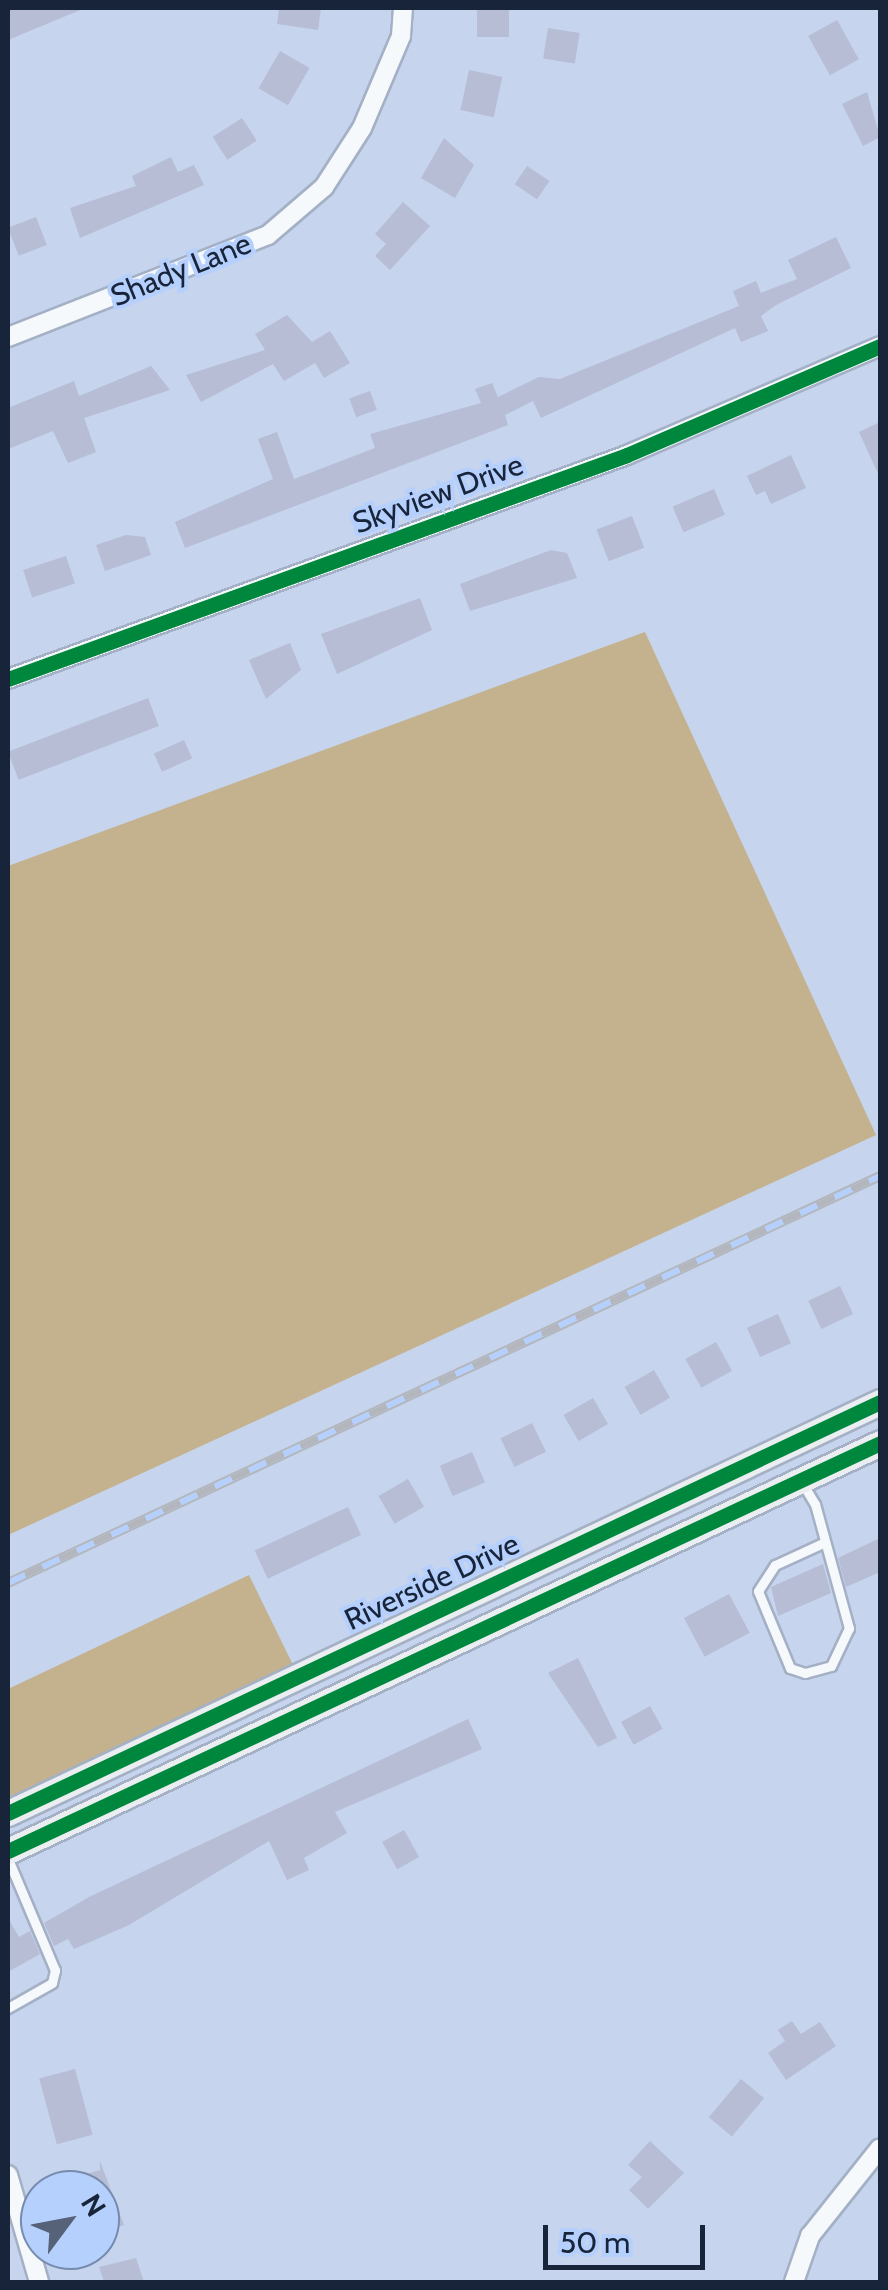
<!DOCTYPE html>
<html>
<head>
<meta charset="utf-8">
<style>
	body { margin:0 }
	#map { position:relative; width:888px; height:2290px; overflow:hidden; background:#c6d4ed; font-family:Cabin,sans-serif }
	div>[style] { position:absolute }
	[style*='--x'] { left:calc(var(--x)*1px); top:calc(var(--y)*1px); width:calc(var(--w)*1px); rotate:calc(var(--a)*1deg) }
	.green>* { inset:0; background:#c3b28d }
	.building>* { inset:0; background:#b6bdd5; transform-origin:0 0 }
	.roads { filter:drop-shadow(2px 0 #a4b0c5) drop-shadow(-2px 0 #a4b0c5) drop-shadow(0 2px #a4b0c5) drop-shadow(0 -2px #a4b0c5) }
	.lane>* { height:9px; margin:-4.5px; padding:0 4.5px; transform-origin:4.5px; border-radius:4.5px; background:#f6f9fc }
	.street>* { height:18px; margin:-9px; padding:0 9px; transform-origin:9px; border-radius:9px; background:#f6f9fc }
	.secondary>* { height:25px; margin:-12.5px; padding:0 12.5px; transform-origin:12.5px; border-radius:12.5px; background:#eaeef0 }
	.rail>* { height:10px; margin-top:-5px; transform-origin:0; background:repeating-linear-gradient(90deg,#b6d0fd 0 19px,#b3b7bd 0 38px); box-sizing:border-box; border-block:2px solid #b3b7bd }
	.cycleway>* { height:15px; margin:-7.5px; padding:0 7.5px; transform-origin:7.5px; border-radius:7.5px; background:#00873e }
	span { translate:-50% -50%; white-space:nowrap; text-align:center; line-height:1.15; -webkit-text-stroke:8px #b6d0fd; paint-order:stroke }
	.street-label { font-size:30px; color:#182439 }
	.frame { position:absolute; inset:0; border:10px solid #182439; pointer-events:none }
	.north { position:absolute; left:20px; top:2170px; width:100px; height:100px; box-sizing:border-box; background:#b6d0fd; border:2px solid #778baf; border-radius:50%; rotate:58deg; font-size:28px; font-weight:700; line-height:40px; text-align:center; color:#182439 }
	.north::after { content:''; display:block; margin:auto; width:35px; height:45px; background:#556278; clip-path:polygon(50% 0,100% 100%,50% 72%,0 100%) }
	.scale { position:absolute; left:543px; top:2225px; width:162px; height:45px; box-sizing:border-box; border:5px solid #182439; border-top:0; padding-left:12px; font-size:30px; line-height:35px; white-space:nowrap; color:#182439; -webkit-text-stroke:8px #b6d0fd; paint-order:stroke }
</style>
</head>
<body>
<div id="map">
	<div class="green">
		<div style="clip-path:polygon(645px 632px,876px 1135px,8px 1535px,8px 866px)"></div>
		<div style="clip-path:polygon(249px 1575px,294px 1667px,8px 1799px,8px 1689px)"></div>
	</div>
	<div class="building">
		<div style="clip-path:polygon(8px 8px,85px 8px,8px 40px)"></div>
		<div style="clip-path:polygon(279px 8px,321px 8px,318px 30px,277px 24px)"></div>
		<div style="left:477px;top:8px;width:32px;height:29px"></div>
		<div style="left:837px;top:20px;width:45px;height:33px;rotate:61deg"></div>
		<div style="left:548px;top:28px;width:32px;height:31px;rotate:9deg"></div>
		<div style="left:280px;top:51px;width:34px;height:43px;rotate:30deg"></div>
		<div style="left:469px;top:70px;width:34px;height:41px;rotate:12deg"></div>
		<div style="clip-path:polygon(867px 92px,880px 137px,863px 146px,842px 104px)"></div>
		<div style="left:242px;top:118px;width:27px;height:35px;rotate:57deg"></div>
		<div style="clip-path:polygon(444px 138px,474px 165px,455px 198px,421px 178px)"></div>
		<div style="clip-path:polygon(171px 157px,178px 172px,194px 165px,204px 185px,80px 238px,70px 208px,136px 186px,132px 176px)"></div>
		<div style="left:527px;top:166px;width:27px;height:22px;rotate:34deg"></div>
		<div style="clip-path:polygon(403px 202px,430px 226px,390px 270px,375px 256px,386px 244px,375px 234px)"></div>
		<div style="left:36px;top:217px;width:30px;height:30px;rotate:69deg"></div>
		<div style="clip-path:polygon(836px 237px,851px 268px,776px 305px,761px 316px,768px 331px,741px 342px,735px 328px,541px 418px,533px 401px,505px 415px,508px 425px,185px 548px,175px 522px,273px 479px,258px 439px,277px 432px,294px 479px,375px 448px,370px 434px,481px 403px,475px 389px,492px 383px,498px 397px,539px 377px,560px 379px,739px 306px,733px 291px,756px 281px,761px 293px,797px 279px,788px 260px)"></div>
		<div style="clip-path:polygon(287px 315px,312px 342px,330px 331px,350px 363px,324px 378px,315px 363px,284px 381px,273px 364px,201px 402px,186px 375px,265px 350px,255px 334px)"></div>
		<div style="clip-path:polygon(151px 366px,170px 390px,84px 418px,96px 452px,68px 463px,53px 431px,8px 449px,8px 408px,74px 381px,79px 396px)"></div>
		<div style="left:370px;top:391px;width:20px;height:22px;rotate:70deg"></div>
		<div style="clip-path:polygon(880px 422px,880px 478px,859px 432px)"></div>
		<div style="clip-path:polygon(791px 455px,806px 488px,771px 504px,765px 491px,756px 495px,747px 476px)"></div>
		<div style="left:714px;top:489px;width:28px;height:45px;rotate:67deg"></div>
		<div style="left:632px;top:516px;width:34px;height:38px;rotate:69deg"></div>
		<div style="clip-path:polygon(126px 535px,145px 537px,151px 555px,105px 571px,96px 545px)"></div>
		<div style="clip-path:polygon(551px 550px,567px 553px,577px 578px,470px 611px,460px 584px)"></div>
		<div style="left:66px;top:556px;width:29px;height:45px;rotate:72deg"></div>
		<div style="clip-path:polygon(420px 598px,432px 630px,337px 674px,321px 634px)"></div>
		<div style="clip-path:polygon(290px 643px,301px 670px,266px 699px,249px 660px)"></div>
		<div style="left:148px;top:698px;width:30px;height:150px;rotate:69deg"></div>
		<div style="left:184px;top:740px;width:20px;height:33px;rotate:66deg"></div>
		<div style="left:840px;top:1286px;width:31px;height:35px;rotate:65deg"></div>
		<div style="left:778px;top:1314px;width:32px;height:34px;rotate:66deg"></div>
		<div style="left:716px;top:1342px;width:33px;height:35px;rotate:61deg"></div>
		<div style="left:654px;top:1370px;width:32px;height:34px;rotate:60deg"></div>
		<div style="left:593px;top:1398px;width:30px;height:34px;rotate:60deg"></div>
		<div style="left:532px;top:1423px;width:32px;height:35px;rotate:64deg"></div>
		<div style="left:472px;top:1452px;width:33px;height:35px;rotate:67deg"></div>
		<div style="left:408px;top:1479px;width:32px;height:34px;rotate:60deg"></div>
		<div style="left:348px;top:1507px;width:31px;height:103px;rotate:65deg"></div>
		<div style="clip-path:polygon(880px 1538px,880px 1572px,846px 1587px,838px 1558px)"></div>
		<div style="clip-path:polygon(823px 1564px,831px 1593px,778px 1616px,771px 1587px)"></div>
		<div style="left:729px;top:1594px;width:44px;height:51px;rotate:62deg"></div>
		<div style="clip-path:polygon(578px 1658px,617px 1738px,598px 1747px,548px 1673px)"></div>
		<div style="left:650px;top:1706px;width:26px;height:33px;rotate:61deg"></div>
		<div style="clip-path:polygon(468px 1719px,482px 1749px,335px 1812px,347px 1833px,304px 1858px,309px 1870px,287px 1880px,269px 1841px,129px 1925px,74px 1949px,68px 1939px,54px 1946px,44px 1923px,89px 1897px)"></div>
		<div style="left:404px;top:1830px;width:31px;height:25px;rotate:61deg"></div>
		<div style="clip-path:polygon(8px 1918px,19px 1937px,30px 1931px,40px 1954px,8px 1972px)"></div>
		<div style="clip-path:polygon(792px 2021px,801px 2034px,820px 2022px,836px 2046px,786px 2080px,768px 2053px,785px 2041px,778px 2030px)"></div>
		<div style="left:75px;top:2069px;width:68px;height:37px;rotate:75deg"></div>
		<div style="left:741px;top:2079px;width:30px;height:50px;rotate:40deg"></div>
		<div style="clip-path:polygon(650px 2141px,684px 2173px,648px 2209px,629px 2190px,642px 2177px,628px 2165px)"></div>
		<div style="clip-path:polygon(100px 2161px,124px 2225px,100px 2232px,100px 2190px,47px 2185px,100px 2170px)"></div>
		<div style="clip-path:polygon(136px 2258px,144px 2282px,104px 2282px,99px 2267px)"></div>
	</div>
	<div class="roads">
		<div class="lane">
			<div style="--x:801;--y:1481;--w:27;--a:59"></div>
			<div style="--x:815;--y:1504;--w:129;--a:74.7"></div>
			<div style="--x:849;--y:1628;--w:42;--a:115.3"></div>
			<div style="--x:831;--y:1666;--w:27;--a:165"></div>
			<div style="--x:805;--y:1673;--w:16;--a:-162"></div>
			<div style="--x:790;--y:1668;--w:83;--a:-112.6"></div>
			<div style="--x:758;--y:1591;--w:31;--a:-57"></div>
			<div style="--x:775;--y:1565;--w:53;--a:-24.6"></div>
			<div style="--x:8;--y:1859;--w:121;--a:67.1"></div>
			<div style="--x:55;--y:1970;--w:13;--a:103"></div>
			<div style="--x:52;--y:1983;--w:51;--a:150.4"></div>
		</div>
		<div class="street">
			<div style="--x:8;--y:337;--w:279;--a:-21.4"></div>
			<div style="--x:268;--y:235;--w:74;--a:-40.6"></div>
			<div style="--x:324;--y:187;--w:70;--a:-57.2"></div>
			<div style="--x:362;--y:128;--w:100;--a:-67"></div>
			<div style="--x:401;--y:36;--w:28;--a:-86"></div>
			<div style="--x:8;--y:679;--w:658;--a:-19.89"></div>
			<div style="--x:627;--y:455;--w:275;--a:-23.3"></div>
			<div style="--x:8;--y:2175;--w:111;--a:73.8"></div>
			<div style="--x:794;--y:2282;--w:49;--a:-70.8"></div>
			<div style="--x:810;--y:2236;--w:112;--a:-51.5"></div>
		</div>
		<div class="secondary">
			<div style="--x:8;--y:1813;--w:964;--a:-25.24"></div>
			<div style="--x:8;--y:1851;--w:963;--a:-25.07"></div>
		</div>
	</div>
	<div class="rail">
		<div style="--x:8;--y:1583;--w:962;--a:-25.02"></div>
	</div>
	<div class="cycleway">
		<div style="--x:8;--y:679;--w:658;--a:-19.89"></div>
		<div style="--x:627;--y:455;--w:275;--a:-23.3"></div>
		<div style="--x:8;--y:1813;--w:964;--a:-25.24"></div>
		<div style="--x:8;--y:1851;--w:963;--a:-25.07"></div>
	</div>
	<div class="street-label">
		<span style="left:181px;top:270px;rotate:-22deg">Shady Lane</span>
		<span style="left:438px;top:494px;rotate:-20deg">Skyview Drive</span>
		<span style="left:432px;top:1582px;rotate:-25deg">Riverside Drive</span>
	</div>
	<div class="frame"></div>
	<div class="north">N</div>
	<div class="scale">50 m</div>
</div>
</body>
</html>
